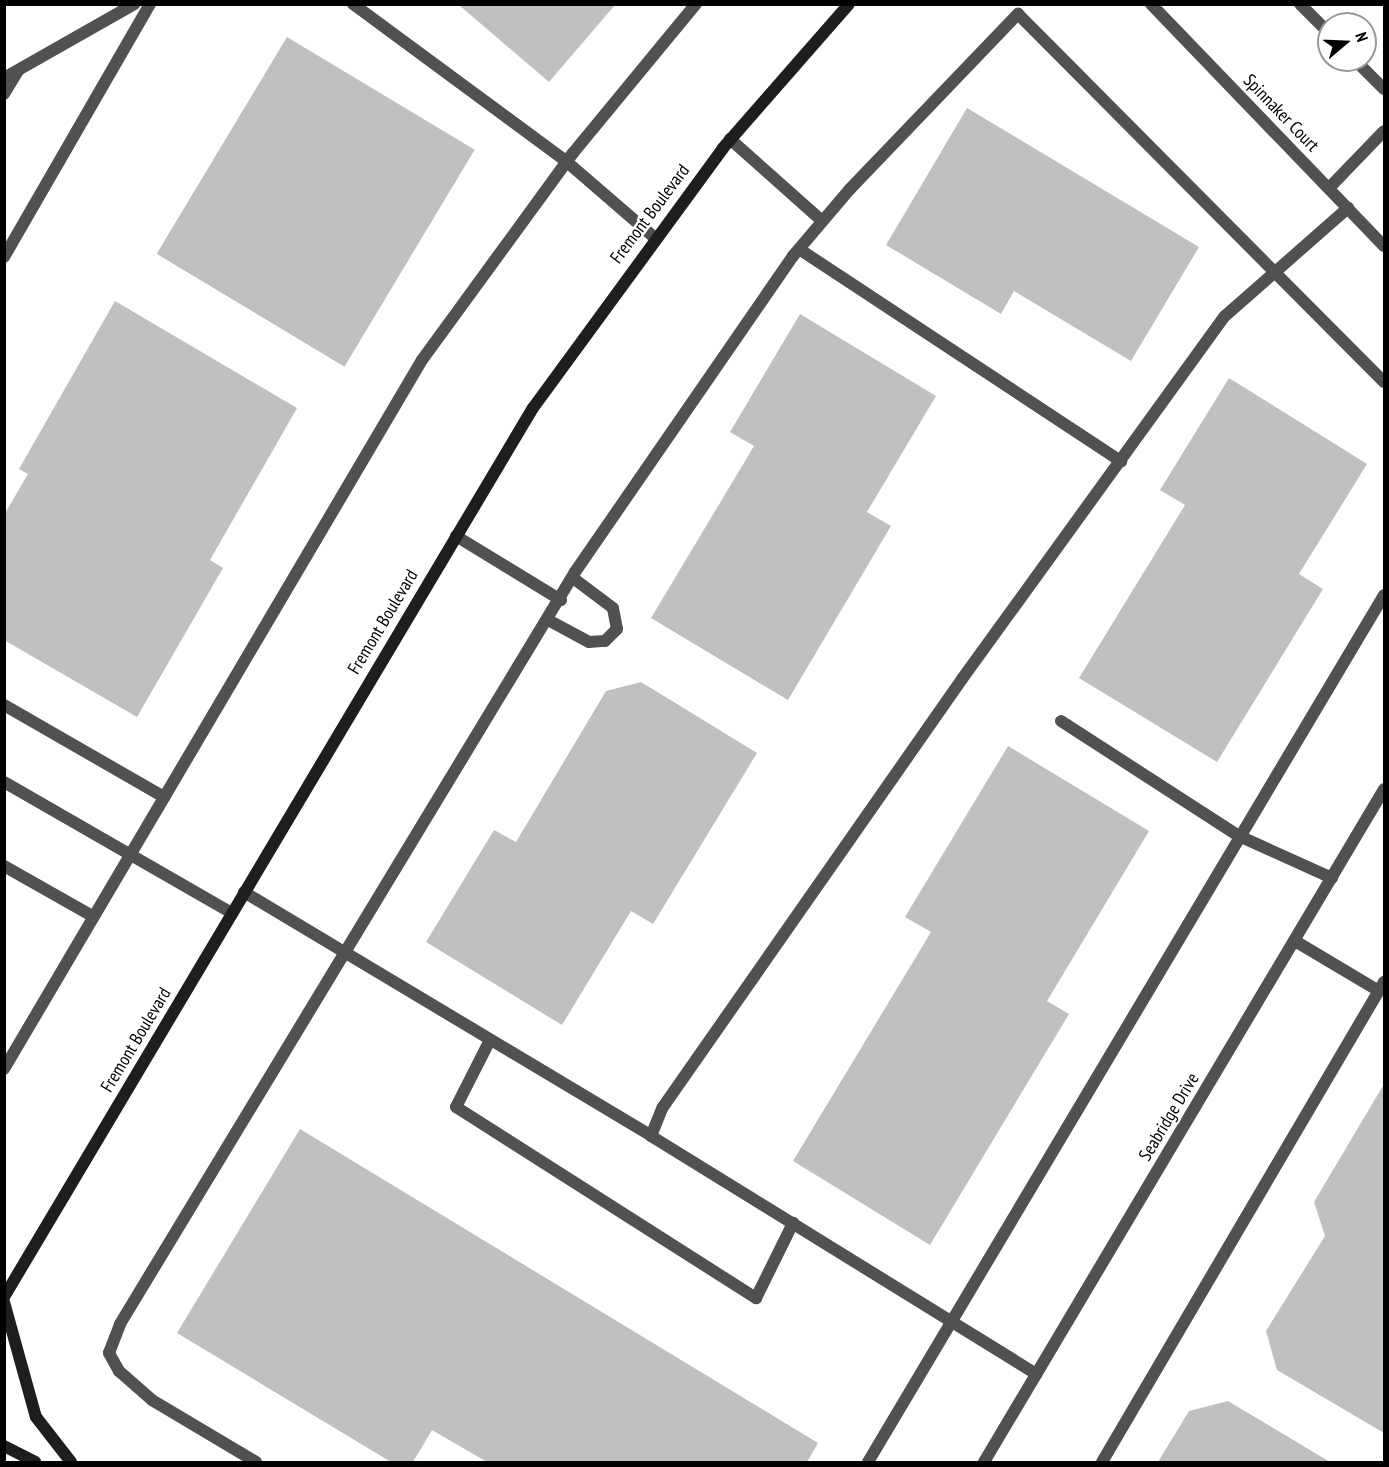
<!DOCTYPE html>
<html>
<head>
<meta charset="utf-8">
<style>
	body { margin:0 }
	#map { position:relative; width:1389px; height:1467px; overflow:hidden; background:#fff; font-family:"PT Sans Narrow",sans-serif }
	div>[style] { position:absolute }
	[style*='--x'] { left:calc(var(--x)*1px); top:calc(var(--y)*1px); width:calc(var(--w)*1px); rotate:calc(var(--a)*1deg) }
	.building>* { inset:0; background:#c0c0c0; transform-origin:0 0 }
	.lane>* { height:12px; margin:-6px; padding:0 6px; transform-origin:6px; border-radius:6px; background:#515151 }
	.street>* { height:12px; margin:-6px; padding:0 6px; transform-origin:6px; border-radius:6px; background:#515151 }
	.secondary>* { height:12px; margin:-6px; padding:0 6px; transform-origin:6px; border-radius:6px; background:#1e1e1e }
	span { translate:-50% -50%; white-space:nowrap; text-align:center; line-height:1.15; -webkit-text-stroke:4.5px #fff; paint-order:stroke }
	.street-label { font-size:18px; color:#000 }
	.frame { position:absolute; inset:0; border:6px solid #000; pointer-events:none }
	.north { position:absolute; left:1317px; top:12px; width:60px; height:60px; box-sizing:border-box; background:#fff; border:2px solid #999; border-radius:50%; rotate:71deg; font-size:16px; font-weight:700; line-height:24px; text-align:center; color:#000 }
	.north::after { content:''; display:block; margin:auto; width:21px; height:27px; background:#000; clip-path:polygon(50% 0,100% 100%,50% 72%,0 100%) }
</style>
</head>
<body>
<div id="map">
	<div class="building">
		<div style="clip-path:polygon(459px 5px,615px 5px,549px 82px)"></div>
		<div style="left:287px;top:37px;width:219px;height:253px;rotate:31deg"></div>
		<div style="clip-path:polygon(967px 108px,1199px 247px,1131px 361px,1014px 291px,1001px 314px,886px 245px)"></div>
		<div style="clip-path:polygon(115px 301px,297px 408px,210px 560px,223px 568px,137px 717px,4px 640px,4px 515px,28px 474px,19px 469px)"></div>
		<div style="clip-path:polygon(800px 314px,936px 396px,867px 512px,891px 526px,788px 700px,651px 618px,754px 446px,730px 432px)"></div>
		<div style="clip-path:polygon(1229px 378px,1367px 464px,1299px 574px,1323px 589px,1217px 762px,1079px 678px,1185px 505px,1160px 490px)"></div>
		<div style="clip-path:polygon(641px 682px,757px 753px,653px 924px,631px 911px,562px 1025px,426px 942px,494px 830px,516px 842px,606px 691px)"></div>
		<div style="clip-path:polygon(1008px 746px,1149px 831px,1047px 1001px,1069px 1014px,930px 1245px,793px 1161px,931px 932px,905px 917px)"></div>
		<div style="clip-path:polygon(1384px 1084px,1384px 1433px,1277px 1370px,1266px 1331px,1325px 1236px,1314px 1202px)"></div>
		<div style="clip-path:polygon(300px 1129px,818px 1443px,807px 1462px,487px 1462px,432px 1430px,413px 1462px,391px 1462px,177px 1333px)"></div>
		<div style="clip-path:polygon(1228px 1401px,1330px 1462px,1158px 1462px,1189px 1411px)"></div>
	</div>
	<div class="lane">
		<div style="--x:353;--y:4;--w:266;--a:36.4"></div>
		<div style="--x:567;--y:162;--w:115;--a:40.8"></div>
		<div style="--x:1300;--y:4;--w:41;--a:45"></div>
		<div style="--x:1355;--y:60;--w:41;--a:45"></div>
		<div style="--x:4;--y:78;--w:150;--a:-29.6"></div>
		<div style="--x:4;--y:94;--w:27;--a:-59"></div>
		<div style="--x:730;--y:139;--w:123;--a:41.7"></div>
		<div style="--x:1329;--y:188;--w:79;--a:-46"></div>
		<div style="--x:799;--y:249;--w:386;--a:33.4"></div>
		<div style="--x:4;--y:257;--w:292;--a:-60"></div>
		<div style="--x:456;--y:536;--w:123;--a:31.4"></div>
		<div style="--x:550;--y:621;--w:44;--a:28.3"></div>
		<div style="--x:589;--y:642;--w:16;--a:-4"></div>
		<div style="--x:605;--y:641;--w:17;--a:-45"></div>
		<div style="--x:617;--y:629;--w:21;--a:-101"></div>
		<div style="--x:613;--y:608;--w:50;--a:-143.1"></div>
		<div style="--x:4;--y:705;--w:185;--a:29.9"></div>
		<div style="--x:1061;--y:721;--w:212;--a:32.9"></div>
		<div style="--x:1239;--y:836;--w:102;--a:24.3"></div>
		<div style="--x:4;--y:782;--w:263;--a:29.9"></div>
		<div style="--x:4;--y:866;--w:103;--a:29.5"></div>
		<div style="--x:244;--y:892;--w:475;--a:30.9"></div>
		<div style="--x:651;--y:1136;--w:31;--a:-68"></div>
		<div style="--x:663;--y:1107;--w:522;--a:-55.06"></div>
		<div style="--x:962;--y:679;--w:448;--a:-54.1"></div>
		<div style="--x:1225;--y:316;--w:164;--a:-41.3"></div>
		<div style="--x:1295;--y:941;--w:98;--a:30.8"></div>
		<div style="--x:490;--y:1040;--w:75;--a:116.9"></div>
		<div style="--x:456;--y:1107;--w:356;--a:32.5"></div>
		<div style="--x:756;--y:1298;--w:84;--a:-63.7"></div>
		<div style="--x:4;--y:1069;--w:823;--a:-59.48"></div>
		<div style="--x:422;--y:360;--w:256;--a:-53.9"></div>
		<div style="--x:573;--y:153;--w:193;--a:-50.5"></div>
		<div style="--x:651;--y:1136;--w:453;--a:31.7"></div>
		<div style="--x:256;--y:1462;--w:121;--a:-149.2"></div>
		<div style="--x:152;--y:1400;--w:44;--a:-138.7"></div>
		<div style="--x:119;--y:1371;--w:21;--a:-119"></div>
		<div style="--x:109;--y:1353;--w:31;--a:-69"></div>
		<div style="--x:120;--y:1324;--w:879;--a:-58.82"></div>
		<div style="--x:575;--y:572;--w:384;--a:-55.4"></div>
		<div style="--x:793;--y:256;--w:88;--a:-49.6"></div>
		<div style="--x:850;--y:189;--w:243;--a:-46.2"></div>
		<div style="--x:1018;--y:14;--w:519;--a:45.16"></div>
		<div style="--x:868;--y:1462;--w:1009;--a:-59.24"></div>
		<div style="--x:1102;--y:1462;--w:557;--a:-59.57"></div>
	</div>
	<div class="street">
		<div style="--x:1151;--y:4;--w:336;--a:46.1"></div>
		<div style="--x:984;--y:1462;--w:783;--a:-59.27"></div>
	</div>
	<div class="secondary">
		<div style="--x:4;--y:1297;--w:1034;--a:-59.25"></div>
		<div style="--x:533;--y:408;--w:322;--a:-53.8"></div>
		<div style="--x:723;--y:148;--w:191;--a:-48.8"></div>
		<div style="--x:4;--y:1302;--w:119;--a:74.5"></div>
		<div style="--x:36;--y:1417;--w:57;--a:52.1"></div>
		<div style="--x:4;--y:1446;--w:35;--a:27"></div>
	</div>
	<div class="street-label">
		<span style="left:1281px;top:113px;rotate:46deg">Spinnaker Court</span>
		<span style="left:650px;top:214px;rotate:-53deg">Fremont Boulevard</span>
		<span style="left:383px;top:622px;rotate:-59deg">Fremont Boulevard</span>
		<span style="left:136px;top:1040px;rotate:-59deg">Fremont Boulevard</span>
		<span style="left:1169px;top:1117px;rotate:-59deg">Seabridge Drive</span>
	</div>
	<div class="frame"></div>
	<div class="north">N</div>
</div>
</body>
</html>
